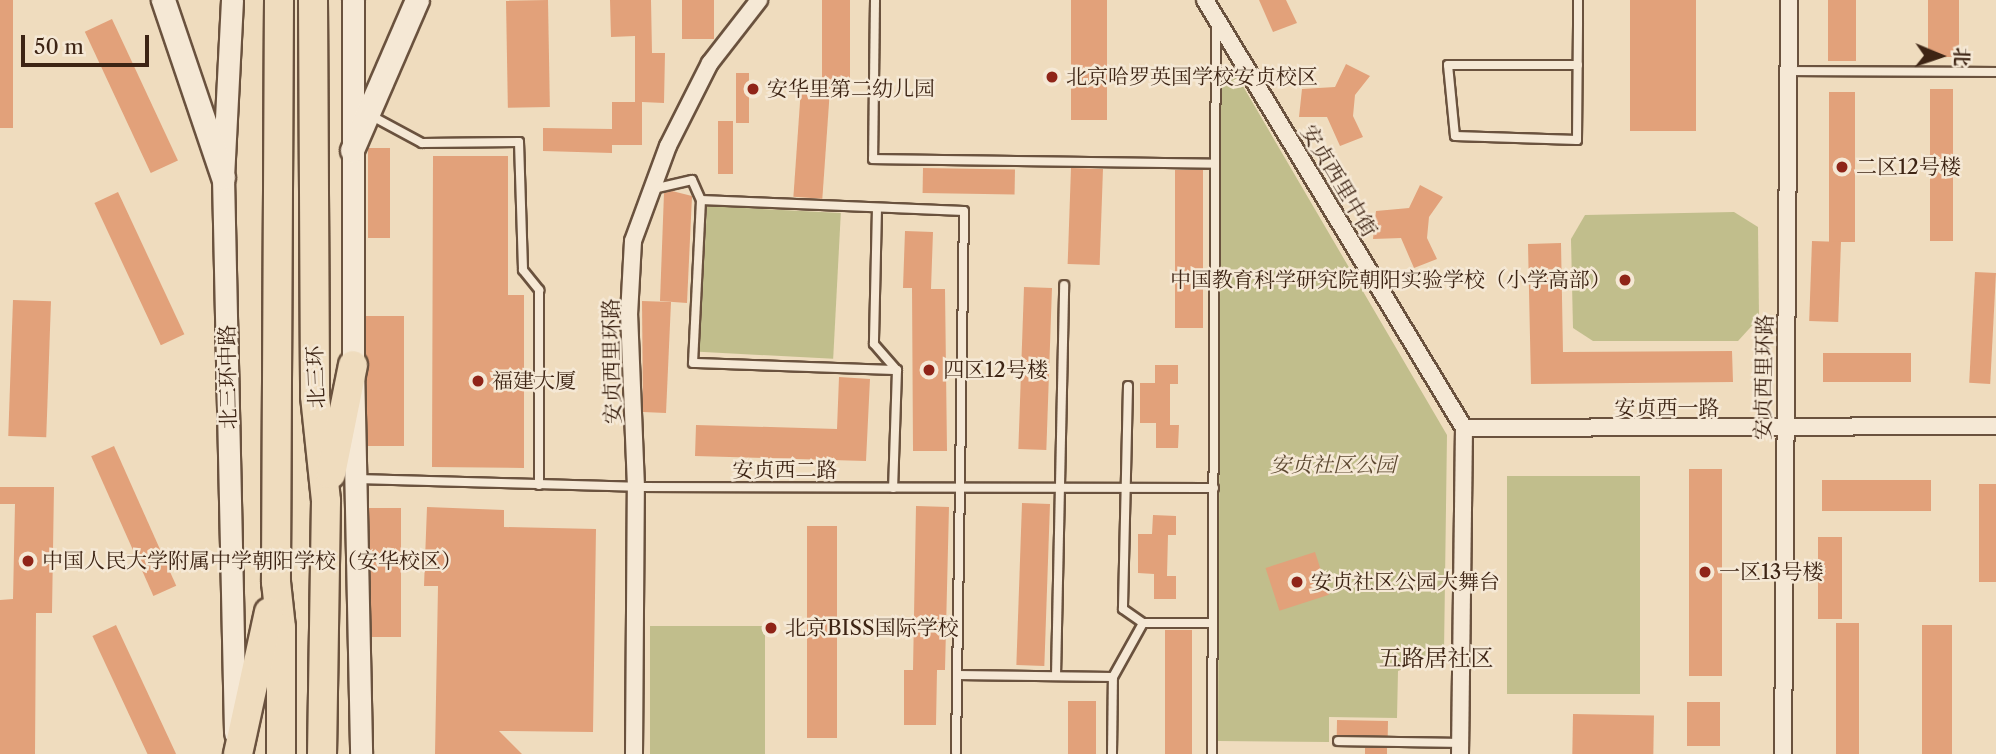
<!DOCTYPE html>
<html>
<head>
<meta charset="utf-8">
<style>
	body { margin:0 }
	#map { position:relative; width:1996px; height:754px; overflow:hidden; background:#efdcbe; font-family:"Libre Caslon Text","Noto Serif SC",serif }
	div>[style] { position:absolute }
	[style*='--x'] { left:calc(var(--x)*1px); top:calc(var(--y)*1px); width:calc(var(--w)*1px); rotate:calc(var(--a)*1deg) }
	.green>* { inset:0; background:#c1be8c; transform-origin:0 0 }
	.building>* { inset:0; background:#e2a17a; transform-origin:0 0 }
	.roads { filter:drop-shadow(2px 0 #6a523e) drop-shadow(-2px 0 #6a523e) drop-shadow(0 2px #6a523e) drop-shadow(0 -2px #6a523e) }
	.service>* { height:8px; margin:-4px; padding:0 4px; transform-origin:4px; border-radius:4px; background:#f5e8d5 }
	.minor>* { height:16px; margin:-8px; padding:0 8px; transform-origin:8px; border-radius:8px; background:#f5e8d5 }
	.tertiary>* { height:21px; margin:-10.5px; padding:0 10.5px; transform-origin:10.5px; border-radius:10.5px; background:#f5e8d5 }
	.secondary>* { height:23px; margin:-11.5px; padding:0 11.5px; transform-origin:11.5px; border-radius:11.5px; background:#f5e8d5 }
	.trunk>* { height:28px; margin:-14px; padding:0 14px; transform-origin:14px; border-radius:14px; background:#efdcbe }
	.dots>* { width:19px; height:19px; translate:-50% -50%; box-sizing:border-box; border:4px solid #f5e8d5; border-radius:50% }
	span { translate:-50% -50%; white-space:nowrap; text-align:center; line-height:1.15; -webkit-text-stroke:5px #f5e8d5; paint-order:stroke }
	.poi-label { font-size:21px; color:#3d2414 }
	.left { translate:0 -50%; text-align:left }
	.right { translate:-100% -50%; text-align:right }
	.street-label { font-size:21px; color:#3d2414 }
	.park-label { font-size:21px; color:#5e4a32; font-style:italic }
	.neighbourhood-label { font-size:23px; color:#3d2414 }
	.north { position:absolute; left:1905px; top:21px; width:70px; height:70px; -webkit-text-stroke:5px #f5e8d5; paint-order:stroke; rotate:92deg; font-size:19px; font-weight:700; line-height:28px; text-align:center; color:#3d2414 }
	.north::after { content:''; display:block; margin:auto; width:24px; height:32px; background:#3d2414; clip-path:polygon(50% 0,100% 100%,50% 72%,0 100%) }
	.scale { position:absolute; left:21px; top:35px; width:128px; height:32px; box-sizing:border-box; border:4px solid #3d2414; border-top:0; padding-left:9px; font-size:21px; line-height:24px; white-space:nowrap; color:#3d2414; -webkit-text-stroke:5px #f5e8d5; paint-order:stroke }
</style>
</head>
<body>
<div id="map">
	<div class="green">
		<div style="clip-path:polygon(1237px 76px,1447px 435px,1444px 653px,1398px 671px,1397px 718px,1329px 717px,1329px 742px,1218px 741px,1221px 88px,1225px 77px)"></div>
		<div style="left:707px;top:206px;width:134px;height:146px;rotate:3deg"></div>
		<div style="clip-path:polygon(1734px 212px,1758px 227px,1759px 318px,1738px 341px,1593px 341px,1573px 328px,1571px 239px,1585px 215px)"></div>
		<div style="left:1507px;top:476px;width:133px;height:218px"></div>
		<div style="left:650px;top:626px;width:115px;height:128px"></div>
	</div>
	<div class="building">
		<div style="left:0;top:0;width:13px;height:128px"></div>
		<div style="left:548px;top:0;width:107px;height:42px;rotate:89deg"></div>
		<div style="clip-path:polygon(610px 0,651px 0,652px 53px,665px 53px,664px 103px,642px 102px,642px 145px,612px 145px,612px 153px,543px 151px,543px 128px,612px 129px,612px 102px,640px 102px,635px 102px,635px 36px,611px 37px)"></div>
		<div style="left:682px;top:0;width:32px;height:39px"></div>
		<div style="left:822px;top:0;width:28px;height:89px"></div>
		<div style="left:1071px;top:0;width:36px;height:120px"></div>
		<div style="clip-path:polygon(1259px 0,1286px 0,1297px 23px,1273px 32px)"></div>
		<div style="left:1630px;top:0;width:66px;height:131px"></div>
		<div style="left:1828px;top:0;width:28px;height:61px"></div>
		<div style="left:1928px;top:0;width:31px;height:57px"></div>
		<div style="left:112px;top:19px;width:156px;height:30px;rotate:65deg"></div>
		<div style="clip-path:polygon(1346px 64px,1370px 76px,1355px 95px,1353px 116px,1363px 137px,1340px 146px,1327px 117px,1299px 117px,1302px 89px,1335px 87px)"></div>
		<div style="left:736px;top:73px;width:13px;height:50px"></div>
		<div style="left:801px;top:88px;width:29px;height:109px;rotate:4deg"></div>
		<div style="left:1930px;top:89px;width:23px;height:152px"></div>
		<div style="left:1829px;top:92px;width:26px;height:150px"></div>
		<div style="left:718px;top:121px;width:15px;height:53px"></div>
		<div style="left:368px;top:148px;width:22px;height:90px"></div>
		<div style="clip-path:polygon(433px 156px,508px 156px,508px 295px,524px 295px,524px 468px,432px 467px)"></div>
		<div style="left:923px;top:168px;width:92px;height:25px;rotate:1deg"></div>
		<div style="left:1071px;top:168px;width:32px;height:96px;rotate:2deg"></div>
		<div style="left:1175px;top:170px;width:28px;height:158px"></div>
		<div style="clip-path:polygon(1420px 185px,1443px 197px,1429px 217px,1427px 238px,1437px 259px,1414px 268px,1401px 238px,1373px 239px,1376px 211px,1409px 208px)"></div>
		<div style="clip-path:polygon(672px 191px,692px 196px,687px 303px,660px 301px,664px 193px)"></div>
		<div style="left:118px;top:192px;width:157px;height:26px;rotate:65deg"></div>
		<div style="clip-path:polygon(905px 231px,933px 232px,931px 289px,945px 289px,947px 451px,913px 451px,912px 288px,903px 288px)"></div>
		<div style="left:1812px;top:241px;width:29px;height:80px;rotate:2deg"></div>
		<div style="clip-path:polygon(1561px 243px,1563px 352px,1732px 351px,1733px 382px,1531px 384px,1528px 244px)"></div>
		<div style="left:1975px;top:272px;width:21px;height:111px;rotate:3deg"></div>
		<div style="left:1024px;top:287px;width:28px;height:162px;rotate:2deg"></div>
		<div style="left:13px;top:300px;width:38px;height:136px;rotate:2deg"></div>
		<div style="clip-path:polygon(642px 301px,671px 302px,666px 413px,643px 412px)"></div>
		<div style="left:404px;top:316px;width:130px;height:38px;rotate:90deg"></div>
		<div style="left:1911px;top:353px;width:29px;height:88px;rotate:90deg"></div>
		<div style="clip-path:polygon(1155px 365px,1178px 365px,1178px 384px,1170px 384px,1170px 425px,1179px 425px,1178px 448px,1156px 448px,1156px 423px,1140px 423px,1140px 383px,1155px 383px)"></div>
		<div style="clip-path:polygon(839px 377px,870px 379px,866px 461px,695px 456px,696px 425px,837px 429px)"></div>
		<div style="left:114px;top:446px;width:153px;height:25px;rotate:66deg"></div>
		<div style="left:1689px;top:469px;width:33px;height:207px"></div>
		<div style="left:1822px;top:480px;width:109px;height:31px"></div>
		<div style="left:1979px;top:484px;width:17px;height:98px"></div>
		<div style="clip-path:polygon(0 487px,54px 487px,52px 613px,36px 613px,35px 754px,0 754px,0 600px,13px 599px,15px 504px,0 504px)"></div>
		<div style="left:1022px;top:503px;width:28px;height:162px;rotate:2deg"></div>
		<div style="clip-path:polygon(916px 506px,949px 507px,945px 670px,937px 670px,936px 725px,904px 725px,904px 670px,913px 670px)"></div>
		<div style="clip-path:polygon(427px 507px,504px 510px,504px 527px,596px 529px,593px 732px,499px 731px,522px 754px,435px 754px,438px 586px,424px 586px)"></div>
		<div style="left:401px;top:508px;width:129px;height:32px;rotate:90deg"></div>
		<div style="clip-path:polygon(1153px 515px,1176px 516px,1176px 535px,1168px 535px,1167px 576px,1176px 576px,1176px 599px,1154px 599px,1154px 574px,1138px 573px,1138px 534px,1152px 534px)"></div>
		<div style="left:807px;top:526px;width:30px;height:212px"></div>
		<div style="left:1818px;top:537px;width:24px;height:82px"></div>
		<div style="left:1315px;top:552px;width:45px;height:52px;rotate:72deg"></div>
		<div style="left:1836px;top:623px;width:23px;height:131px"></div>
		<div style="left:116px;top:625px;width:142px;height:26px;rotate:65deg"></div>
		<div style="left:1922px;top:625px;width:30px;height:129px"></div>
		<div style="left:1165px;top:630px;width:27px;height:124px"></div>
		<div style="left:1068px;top:701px;width:28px;height:53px"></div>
		<div style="left:1687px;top:702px;width:33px;height:44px"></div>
		<div style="left:1573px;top:714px;width:81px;height:40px;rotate:1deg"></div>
		<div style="left:1337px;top:720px;width:51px;height:15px;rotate:1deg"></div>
		<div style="left:1365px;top:748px;width:22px;height:6px"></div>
	</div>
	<div class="roads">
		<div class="service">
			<div style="--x:875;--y:0;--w:159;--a:90.7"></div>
			<div style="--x:873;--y:159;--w:342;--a:0.8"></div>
			<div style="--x:1578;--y:65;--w:130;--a:180"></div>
			<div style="--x:1448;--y:65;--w:71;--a:84.4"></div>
			<div style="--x:1455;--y:136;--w:122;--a:1.9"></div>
			<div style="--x:1577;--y:140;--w:117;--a:-89.5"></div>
			<div style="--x:1578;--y:23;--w:23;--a:-90"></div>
			<div style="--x:1788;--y:71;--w:208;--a:0.3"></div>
			<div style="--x:370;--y:115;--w:59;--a:28.3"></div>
			<div style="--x:422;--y:143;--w:97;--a:-0.6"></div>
			<div style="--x:519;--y:142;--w:128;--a:88.2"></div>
			<div style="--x:523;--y:270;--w:26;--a:51"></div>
			<div style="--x:539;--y:290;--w:195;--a:90"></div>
			<div style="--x:653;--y:189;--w:40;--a:-13"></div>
			<div style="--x:692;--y:180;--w:22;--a:66"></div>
			<div style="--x:701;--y:200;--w:263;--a:2.4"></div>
			<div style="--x:964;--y:211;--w:542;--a:90.85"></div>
			<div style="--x:701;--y:200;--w:163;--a:92.8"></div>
			<div style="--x:693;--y:363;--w:204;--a:2"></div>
			<div style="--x:897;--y:370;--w:118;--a:91.9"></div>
			<div style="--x:877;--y:208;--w:136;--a:91.3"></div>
			<div style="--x:874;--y:344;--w:35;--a:49"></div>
			<div style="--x:1128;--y:386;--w:223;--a:91.3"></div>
			<div style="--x:1123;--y:609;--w:24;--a:35"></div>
			<div style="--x:1143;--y:623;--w:70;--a:0"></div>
			<div style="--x:357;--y:479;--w:279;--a:1.6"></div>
			<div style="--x:636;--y:487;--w:578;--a:0.1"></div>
			<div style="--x:957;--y:675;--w:156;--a:0.7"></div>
			<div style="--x:1113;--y:677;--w:62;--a:-60.9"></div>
			<div style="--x:1056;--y:676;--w:391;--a:-88.8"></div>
			<div style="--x:1338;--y:741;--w:122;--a:0.9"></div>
			<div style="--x:1112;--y:754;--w:77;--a:-89.3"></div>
			<div style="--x:1212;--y:754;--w:729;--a:-89.69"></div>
		</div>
		<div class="minor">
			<div style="--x:1205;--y:0;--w:500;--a:58.82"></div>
			<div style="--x:1464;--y:428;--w:326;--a:90.7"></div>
			<div style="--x:1464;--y:428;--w:532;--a:-0.22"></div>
			<div style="--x:634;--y:754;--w:267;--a:-89.6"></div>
			<div style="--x:636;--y:487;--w:172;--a:-92.3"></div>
			<div style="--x:629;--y:315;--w:74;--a:-86.9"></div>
			<div style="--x:633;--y:241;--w:101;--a:-69.8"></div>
			<div style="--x:668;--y:146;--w:93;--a:-63.2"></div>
			<div style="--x:710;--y:63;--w:80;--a:-52.1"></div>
			<div style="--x:1783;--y:754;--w:754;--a:-89.54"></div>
		</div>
		<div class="tertiary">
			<div style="--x:232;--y:0;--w:177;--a:92.9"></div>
			<div style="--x:223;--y:177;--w:556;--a:88.76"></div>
			<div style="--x:353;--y:0;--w:365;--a:90"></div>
			<div style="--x:353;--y:365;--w:389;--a:88.8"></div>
		</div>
		<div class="secondary">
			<div style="--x:163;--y:0;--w:187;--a:71.3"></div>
			<div style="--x:352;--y:150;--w:163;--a:-66.6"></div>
		</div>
		<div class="trunk">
			<div style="--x:279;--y:0;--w:582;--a:90.3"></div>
			<div style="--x:276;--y:582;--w:46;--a:83.8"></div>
			<div style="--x:281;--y:628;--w:126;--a:90"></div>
			<div style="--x:313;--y:0;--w:396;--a:89.7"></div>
			<div style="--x:315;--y:396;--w:106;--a:84"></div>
			<div style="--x:326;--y:501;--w:253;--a:90.9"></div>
			<div style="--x:331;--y:474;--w:111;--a:-78.6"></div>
			<div style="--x:238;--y:754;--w:145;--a:-77.7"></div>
		</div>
	</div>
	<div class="dots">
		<div style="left:1052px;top:77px;background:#8f2418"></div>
		<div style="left:753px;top:89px;background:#8f2418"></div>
		<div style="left:1842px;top:167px;background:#8f2418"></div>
		<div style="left:1625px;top:280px;background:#8f2418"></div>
		<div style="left:929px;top:370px;background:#8f2418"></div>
		<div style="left:478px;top:381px;background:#8f2418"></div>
		<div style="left:28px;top:561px;background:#8f2418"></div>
		<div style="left:1705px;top:572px;background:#8f2418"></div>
		<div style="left:1297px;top:582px;background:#8f2418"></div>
		<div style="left:771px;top:628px;background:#8f2418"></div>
	</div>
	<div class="poi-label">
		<span class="left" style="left:1066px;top:77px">北京哈罗英国学校安贞校区</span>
		<span class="left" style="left:767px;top:89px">安华里第二幼儿园</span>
		<span class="left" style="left:1856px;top:167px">二区12号楼</span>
		<span class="right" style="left:1611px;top:280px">中国教育科学研究院朝阳实验学校（小学高部）</span>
		<span class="left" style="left:943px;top:370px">四区12号楼</span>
		<span class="left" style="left:492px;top:381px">福建大厦</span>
		<span class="left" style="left:42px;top:561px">中国人民大学附属中学朝阳学校（安华校区）</span>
		<span class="left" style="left:1719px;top:572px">一区13号楼</span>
		<span class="left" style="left:1311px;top:582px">安贞社区公园大舞台</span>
		<span class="left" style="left:785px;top:628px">北京BISS国际学校</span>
	</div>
	<div class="street-label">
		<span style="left:1339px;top:181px;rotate:59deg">安贞西里中街</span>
		<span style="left:612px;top:361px;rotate:-91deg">安贞西里环路</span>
		<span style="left:228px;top:377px;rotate:-91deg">北三环中路</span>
		<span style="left:316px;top:377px;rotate:-92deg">北三环</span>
		<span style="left:1764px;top:377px;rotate:-89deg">安贞西里环路</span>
		<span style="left:1667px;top:408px">安贞西一路</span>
		<span style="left:785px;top:470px">安贞西二路</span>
	</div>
	<div class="park-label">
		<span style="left:1333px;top:465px">安贞社区公园</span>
	</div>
	<div class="neighbourhood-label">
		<span style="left:1436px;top:658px">五路居社区</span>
	</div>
	<div class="north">北</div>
	<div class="scale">50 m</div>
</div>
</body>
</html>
